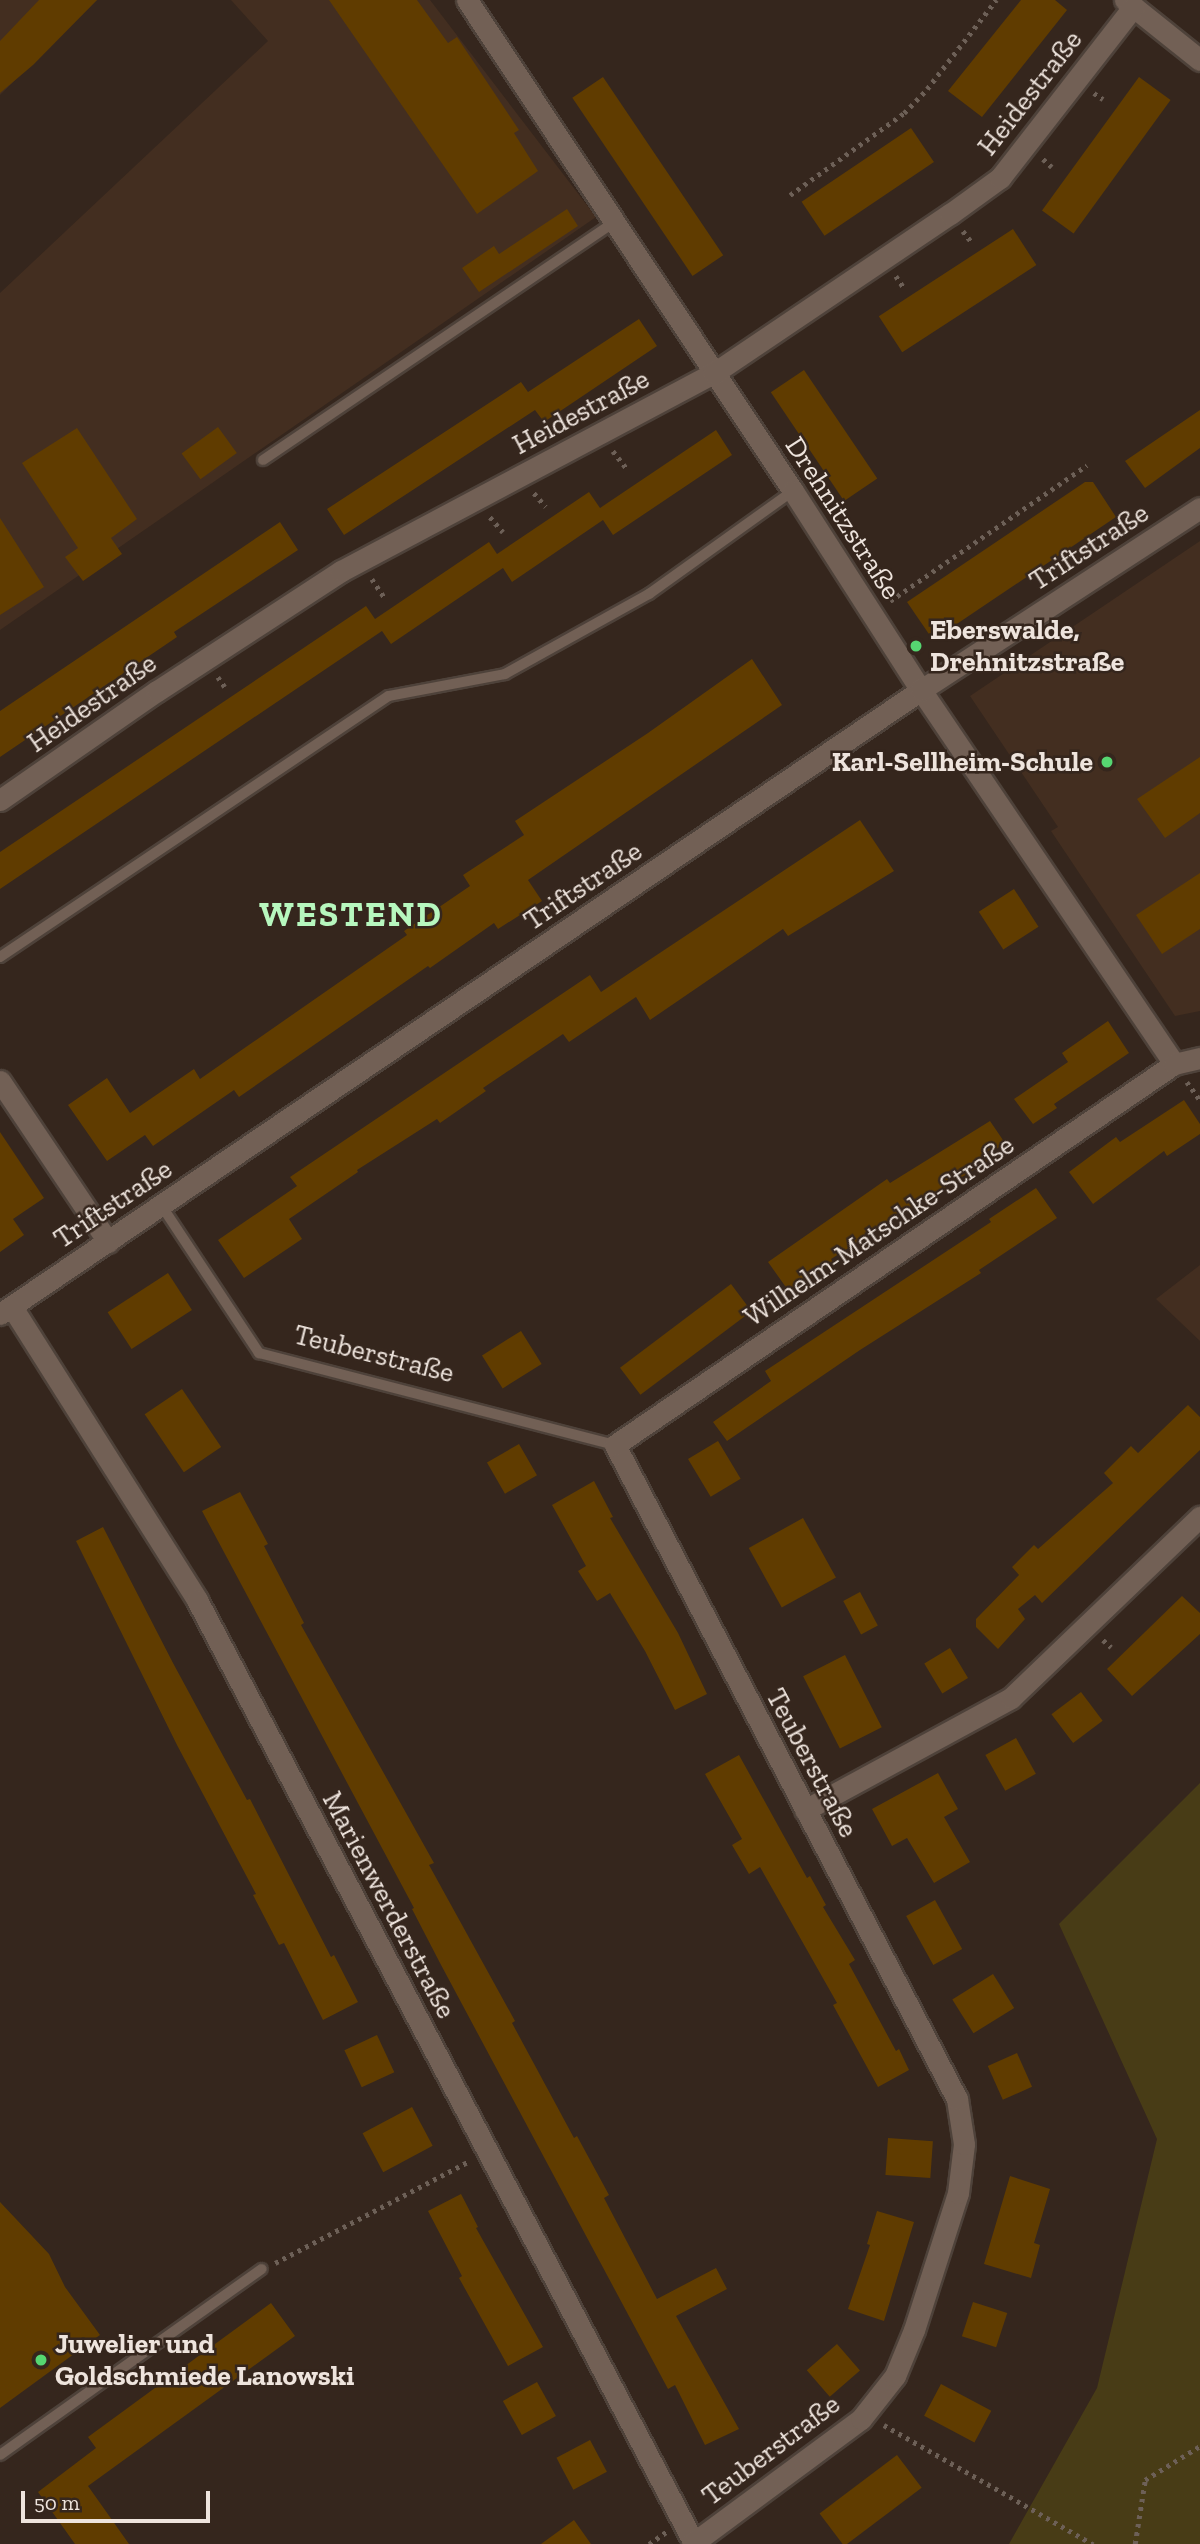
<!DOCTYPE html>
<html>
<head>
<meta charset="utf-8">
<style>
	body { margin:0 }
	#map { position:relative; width:1200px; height:2544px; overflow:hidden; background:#35261d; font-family:"Zilla Slab",serif }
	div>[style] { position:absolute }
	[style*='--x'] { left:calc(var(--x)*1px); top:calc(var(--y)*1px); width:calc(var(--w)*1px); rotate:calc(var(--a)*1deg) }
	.built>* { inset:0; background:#432e20 }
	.green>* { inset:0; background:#483c16 }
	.building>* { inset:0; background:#603c00; transform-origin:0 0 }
	.path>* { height:4.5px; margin-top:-2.25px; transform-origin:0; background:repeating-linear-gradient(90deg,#6d6057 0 3.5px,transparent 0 8.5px) }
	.roads { filter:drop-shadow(2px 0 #4e423a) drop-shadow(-2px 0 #4e423a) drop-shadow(0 2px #4e423a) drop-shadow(0 -2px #4e423a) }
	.lane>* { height:10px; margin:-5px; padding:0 5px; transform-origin:5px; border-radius:5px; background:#726055 }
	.street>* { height:21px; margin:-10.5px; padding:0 10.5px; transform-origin:10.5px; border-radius:10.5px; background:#726055 }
	.dots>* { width:19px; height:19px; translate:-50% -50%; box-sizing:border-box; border:4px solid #35261d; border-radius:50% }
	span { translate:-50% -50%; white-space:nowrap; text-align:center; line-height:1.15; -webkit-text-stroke:5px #35261d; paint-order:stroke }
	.street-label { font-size:28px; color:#eee4dd }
	.poi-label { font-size:28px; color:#eee4dd; font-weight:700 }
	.left { translate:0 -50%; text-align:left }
	.right { translate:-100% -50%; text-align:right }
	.district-label { font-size:35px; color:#b7f7be; font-weight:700; letter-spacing:2px }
	.scale { position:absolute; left:21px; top:2491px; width:189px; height:32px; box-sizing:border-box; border:4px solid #eee4dd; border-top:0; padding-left:9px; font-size:21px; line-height:24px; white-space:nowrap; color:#eee4dd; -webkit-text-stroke:5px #35261d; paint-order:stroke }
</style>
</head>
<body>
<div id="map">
	<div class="built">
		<div style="clip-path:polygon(0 0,97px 0,0 95px)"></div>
		<div style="clip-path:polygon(231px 0,430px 0,596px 217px,0 630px,0 293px,268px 41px)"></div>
		<div style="clip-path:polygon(1200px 541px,1200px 1011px,1175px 1016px,1051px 831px,1058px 827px,970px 696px)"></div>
		<div style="clip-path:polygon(1200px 1265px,1200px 1341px,1156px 1299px)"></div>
	</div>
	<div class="green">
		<div style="clip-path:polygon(1200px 1783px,1200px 2544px,1009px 2544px,1097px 2388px,1157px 2139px,1059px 1924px)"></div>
	</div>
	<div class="building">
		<div style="clip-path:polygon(39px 0,97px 0,33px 65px,0 93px,0 41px)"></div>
		<div style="clip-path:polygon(329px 0,417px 0,448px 43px,457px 37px,519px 130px,514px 133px,538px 171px,477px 214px)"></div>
		<div style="clip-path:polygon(1021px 0,1055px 0,1067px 10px,982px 117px,948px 91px)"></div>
		<div style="left:603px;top:77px;width:215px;height:37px;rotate:56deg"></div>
		<div style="left:1139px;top:77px;width:39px;height:165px;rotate:36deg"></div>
		<div style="left:911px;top:128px;width:41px;height:132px;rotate:56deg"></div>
		<div style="clip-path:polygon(567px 209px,578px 226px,479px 292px,462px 268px,494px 246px,499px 254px)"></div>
		<div style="left:1013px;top:229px;width:43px;height:160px;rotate:57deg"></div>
		<div style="clip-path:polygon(639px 319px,657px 346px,544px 422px,535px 410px,344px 535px,327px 509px,521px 382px,528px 392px)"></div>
		<div style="left:804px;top:370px;width:131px;height:40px;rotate:56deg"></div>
		<div style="clip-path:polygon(1200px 410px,1200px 448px,1145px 488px,1125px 461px)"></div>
		<div style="left:218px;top:427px;width:32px;height:45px;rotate:54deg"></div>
		<div style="clip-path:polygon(77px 428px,137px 519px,111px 538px,122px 554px,83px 581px,65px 557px,78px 548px,22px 463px)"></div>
		<div style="clip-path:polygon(716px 430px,732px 455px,613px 535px,603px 520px,512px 582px,503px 568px,391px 644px,382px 631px,0 889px,0 852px,366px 606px,375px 619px,489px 542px,497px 554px,589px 492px,600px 508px)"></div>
		<div style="clip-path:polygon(1085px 482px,1093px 482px,1116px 517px,933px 640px,907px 602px)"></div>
		<div style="clip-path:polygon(0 518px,44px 587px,0 615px)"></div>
		<div style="clip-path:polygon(280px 522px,298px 550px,174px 632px,177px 637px,0 757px,0 711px)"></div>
		<div style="clip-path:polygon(752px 659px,782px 705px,528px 880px,542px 901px,498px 929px,494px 923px,430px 968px,428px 966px,239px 1097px,234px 1090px,153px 1146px,145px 1135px,107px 1161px,68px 1105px,107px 1078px,130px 1113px,194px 1069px,200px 1079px,407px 935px,404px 931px,470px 886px,463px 875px,524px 835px,515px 821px,648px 733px)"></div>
		<div style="clip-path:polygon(1200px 757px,1200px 813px,1165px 838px,1137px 799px)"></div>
		<div style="clip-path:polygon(860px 820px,894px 871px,788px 936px,783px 929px,650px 1020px,636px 997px,569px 1042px,563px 1034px,483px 1088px,486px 1091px,440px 1123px,437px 1119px,357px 1170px,358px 1172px,289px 1219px,302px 1239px,244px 1278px,218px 1240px,297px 1186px,290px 1177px,590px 975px,601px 992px)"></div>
		<div style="clip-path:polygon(1200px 873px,1200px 929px,1162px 954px,1136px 915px)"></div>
		<div style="left:1014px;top:889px;width:45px;height:42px;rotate:57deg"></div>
		<div style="clip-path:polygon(1108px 1021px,1129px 1053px,1054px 1104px,1057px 1108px,1033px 1124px,1014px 1099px,1068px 1062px,1062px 1053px)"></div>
		<div style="clip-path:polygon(1184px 1100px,1200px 1124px,1200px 1134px,1167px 1156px,1164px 1151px,1093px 1204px,1069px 1172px,1116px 1137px,1120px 1142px)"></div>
		<div style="clip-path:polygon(990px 1121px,1005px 1143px,985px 1157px,988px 1161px,831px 1259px,833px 1262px,790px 1293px,768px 1262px,887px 1179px,890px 1183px)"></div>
		<div style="clip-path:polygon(0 1132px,44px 1198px,13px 1219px,24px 1235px,0 1252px)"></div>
		<div style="clip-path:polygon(1036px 1188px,1057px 1218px,979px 1270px,981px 1273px,860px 1350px,727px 1441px,713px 1422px,771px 1381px,765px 1371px,991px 1222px,989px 1219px)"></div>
		<div style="left:168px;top:1273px;width:44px;height:72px;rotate:57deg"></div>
		<div style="left:731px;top:1284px;width:34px;height:139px;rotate:53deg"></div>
		<div style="left:521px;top:1331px;width:39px;height:46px;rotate:58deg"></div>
		<div style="left:182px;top:1389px;width:70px;height:45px;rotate:56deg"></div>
		<div style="clip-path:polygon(1188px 1405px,1200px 1417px,1200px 1450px,1042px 1603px,1035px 1595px,1018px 1609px,1025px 1619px,998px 1649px,976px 1627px,976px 1619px,1019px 1575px,1012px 1567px,1034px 1545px,1038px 1549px,1113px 1483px,1104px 1473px,1131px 1446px,1138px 1453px)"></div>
		<div style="left:718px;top:1441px;width:44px;height:35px;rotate:59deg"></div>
		<div style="left:519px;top:1444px;width:36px;height:37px;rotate:60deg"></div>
		<div style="clip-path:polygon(594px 1481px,613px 1517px,610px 1518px,678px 1633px,707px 1694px,675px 1710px,645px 1651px,610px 1593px,597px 1601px,578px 1571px,586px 1566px,552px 1505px)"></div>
		<div style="clip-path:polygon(240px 1492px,268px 1544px,264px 1546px,304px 1623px,301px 1625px,434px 1863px,429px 1865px,515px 2021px,512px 2023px,574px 2138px,577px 2136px,609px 2195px,604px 2198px,657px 2299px,716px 2268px,727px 2289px,676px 2316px,739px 2429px,705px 2445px,675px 2385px,668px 2389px,440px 1963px,412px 1909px,414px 1908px,202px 1511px)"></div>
		<div style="left:803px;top:1518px;width:68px;height:62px;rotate:61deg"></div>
		<div style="clip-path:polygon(103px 1527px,173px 1663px,247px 1800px,250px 1799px,331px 1957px,334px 1955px,358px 2002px,323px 2020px,284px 1943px,279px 1945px,253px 1895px,256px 1894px,177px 1745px,76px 1541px)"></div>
		<div style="left:860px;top:1592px;width:38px;height:19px;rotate:62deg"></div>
		<div style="clip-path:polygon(1182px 1596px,1200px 1613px,1200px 1634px,1132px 1696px,1107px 1669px)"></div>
		<div style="left:950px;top:1648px;width:35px;height:30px;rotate:59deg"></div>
		<div style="left:845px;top:1655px;width:81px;height:47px;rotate:63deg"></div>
		<div style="left:1081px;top:1692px;width:36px;height:37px;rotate:53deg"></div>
		<div style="left:1016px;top:1738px;width:41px;height:35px;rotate:61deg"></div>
		<div style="clip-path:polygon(739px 1755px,807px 1878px,810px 1876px,826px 1905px,823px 1907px,855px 1960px,849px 1964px,896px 2051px,899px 2049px,909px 2070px,878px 2087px,833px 2005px,837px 2003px,760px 1867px,749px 1874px,732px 1845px,742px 1839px,705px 1774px)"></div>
		<div style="clip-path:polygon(938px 1773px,958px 1809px,944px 1817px,970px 1862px,934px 1883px,907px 1838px,892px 1846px,872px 1809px)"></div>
		<div style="left:935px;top:1900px;width:56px;height:33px;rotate:61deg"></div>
		<div style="left:993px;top:1974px;width:40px;height:48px;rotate:58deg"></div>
		<div style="left:377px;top:2035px;width:41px;height:36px;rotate:65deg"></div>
		<div style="left:1017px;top:2053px;width:37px;height:32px;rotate:66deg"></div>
		<div style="left:412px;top:2107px;width:44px;height:56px;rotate:62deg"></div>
		<div style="left:888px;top:2138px;width:45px;height:37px;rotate:4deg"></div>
		<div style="clip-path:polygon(1010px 2176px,1050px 2189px,1034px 2243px,1040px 2245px,1031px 2278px,984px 2264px)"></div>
		<div style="clip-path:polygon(461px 2194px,478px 2227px,476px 2228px,543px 2347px,508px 2366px,459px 2278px,462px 2276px,428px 2211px)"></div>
		<div style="clip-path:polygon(0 2202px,49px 2254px,65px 2287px,100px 2335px,0 2408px)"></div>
		<div style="clip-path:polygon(877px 2211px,914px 2222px,884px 2321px,848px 2309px,870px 2245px,867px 2244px)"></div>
		<div style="left:973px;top:2302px;width:36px;height:36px;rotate:18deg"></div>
		<div style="clip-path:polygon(271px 2303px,295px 2336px,88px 2486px,129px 2544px,75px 2544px,38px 2492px,96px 2448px,88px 2437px)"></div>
		<div style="left:837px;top:2344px;width:35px;height:40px;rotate:49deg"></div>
		<div style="left:537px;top:2382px;width:39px;height:39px;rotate:61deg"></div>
		<div style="left:941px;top:2384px;width:57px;height:36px;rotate:28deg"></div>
		<div style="left:590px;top:2440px;width:36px;height:38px;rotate:62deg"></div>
		<div style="left:897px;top:2455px;width:41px;height:97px;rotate:53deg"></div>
		<div style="clip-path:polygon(574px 2520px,591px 2544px,541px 2544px)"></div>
	</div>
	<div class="path">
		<div style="--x:1094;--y:93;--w:11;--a:34"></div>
		<div style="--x:1043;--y:159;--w:12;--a:42"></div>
		<div style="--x:790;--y:195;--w:140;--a:-35.7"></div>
		<div style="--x:904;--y:113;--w:33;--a:-46"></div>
		<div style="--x:927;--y:89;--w:113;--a:-52.2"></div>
		<div style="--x:963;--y:231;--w:16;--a:52"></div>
		<div style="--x:896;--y:276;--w:14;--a:56"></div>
		<div style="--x:613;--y:451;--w:24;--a:52"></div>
		<div style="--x:534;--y:493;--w:18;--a:49"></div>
		<div style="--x:490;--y:517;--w:20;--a:49"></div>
		<div style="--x:372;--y:579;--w:22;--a:56"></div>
		<div style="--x:890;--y:601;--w:239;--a:-34.6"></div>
		<div style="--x:218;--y:677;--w:12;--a:55"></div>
		<div style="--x:1187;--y:1082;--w:22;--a:54"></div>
		<div style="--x:1103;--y:1640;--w:11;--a:41"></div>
		<div style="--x:275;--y:2263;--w:219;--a:-27.7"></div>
		<div style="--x:884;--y:2425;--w:241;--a:29.7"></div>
		<div style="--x:649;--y:2544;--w:21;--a:-35"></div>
		<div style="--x:1135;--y:2544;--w:65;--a:-81.1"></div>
		<div style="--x:1145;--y:2480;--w:65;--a:-31.7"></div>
	</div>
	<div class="roads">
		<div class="lane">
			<div style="--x:263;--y:460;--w:425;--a:-34.1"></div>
			<div style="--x:0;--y:957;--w:468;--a:-33.9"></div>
			<div style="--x:389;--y:696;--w:118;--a:-10.7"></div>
			<div style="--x:505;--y:674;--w:165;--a:-29.1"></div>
			<div style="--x:649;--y:594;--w:177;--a:-35.6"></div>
			<div style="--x:161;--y:1205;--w:178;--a:56.5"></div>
			<div style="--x:259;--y:1353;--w:368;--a:14.5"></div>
			<div style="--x:0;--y:2455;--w:321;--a:-35.4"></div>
		</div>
		<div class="street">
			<div style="--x:467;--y:0;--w:589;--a:56.42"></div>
			<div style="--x:793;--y:491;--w:237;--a:57.3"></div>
			<div style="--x:921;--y:690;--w:452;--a:55.9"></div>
			<div style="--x:1125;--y:0;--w:96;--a:38.7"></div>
			<div style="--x:0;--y:800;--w:191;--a:-34.8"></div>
			<div style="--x:157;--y:691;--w:220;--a:-33.1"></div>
			<div style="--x:341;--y:571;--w:422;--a:-28"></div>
			<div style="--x:714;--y:373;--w:285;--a:-34"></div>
			<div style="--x:950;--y:214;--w:62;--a:-35.8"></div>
			<div style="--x:1000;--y:178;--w:217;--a:-52.1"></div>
			<div style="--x:0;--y:1081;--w:194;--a:56.1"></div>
			<div style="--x:12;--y:1307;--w:347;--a:57.7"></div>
			<div style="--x:197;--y:1600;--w:1066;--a:62.21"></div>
			<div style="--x:0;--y:1314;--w:1112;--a:-34.12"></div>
			<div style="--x:921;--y:690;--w:333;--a:-33.1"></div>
			<div style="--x:805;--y:1810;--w:234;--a:-28.5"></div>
			<div style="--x:1011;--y:1698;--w:262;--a:-43.8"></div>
			<div style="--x:692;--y:2544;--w:210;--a:-36.5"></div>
			<div style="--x:861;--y:2419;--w:55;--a:-51.7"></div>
			<div style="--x:895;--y:2376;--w:50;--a:-67.6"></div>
			<div style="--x:914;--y:2330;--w:144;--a:-72.2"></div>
			<div style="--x:958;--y:2193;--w:49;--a:-83"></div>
			<div style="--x:964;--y:2144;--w:46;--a:-98.8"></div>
			<div style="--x:957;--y:2099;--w:738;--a:-117.61"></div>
			<div style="--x:615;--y:1445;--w:676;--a:-34.28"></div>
			<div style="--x:1174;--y:1064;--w:27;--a:-13"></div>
		</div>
	</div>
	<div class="dots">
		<div style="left:916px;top:646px;background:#56d671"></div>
		<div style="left:1107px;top:762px;background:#56d671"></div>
		<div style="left:41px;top:2360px;background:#56d671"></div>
	</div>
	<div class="street-label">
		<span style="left:1030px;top:93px;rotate:-52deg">Heidestraße</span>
		<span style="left:581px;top:412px;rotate:-28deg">Heidestraße</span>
		<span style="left:843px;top:518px;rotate:57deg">Drehnitzstraße</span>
		<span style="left:1089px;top:547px;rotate:-33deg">Triftstraße</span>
		<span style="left:92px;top:703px;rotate:-35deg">Heidestraße</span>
		<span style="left:583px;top:886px;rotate:-34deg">Triftstraße</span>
		<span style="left:113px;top:1204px;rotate:-34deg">Triftstraße</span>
		<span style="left:879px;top:1231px;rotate:-34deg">Wilhelm-Matschke-Straße</span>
		<span style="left:374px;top:1354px;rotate:14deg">Teuberstraße</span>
		<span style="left:812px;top:1763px;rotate:62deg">Teuberstraße</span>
		<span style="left:389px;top:1905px;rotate:62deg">Marienwerderstraße</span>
		<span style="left:771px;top:2450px;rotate:-37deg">Teuberstraße</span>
	</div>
	<div class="poi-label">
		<span class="left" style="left:930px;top:646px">Eberswalde,<br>Drehnitzstraße</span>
		<span class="right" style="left:1093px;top:762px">Karl-Sellheim-Schule</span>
		<span class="left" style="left:55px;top:2360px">Juwelier und<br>Goldschmiede Lanowski</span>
	</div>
	<div class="district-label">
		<span style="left:351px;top:914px">WESTEND</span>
	</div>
	<div class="scale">50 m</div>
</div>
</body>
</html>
